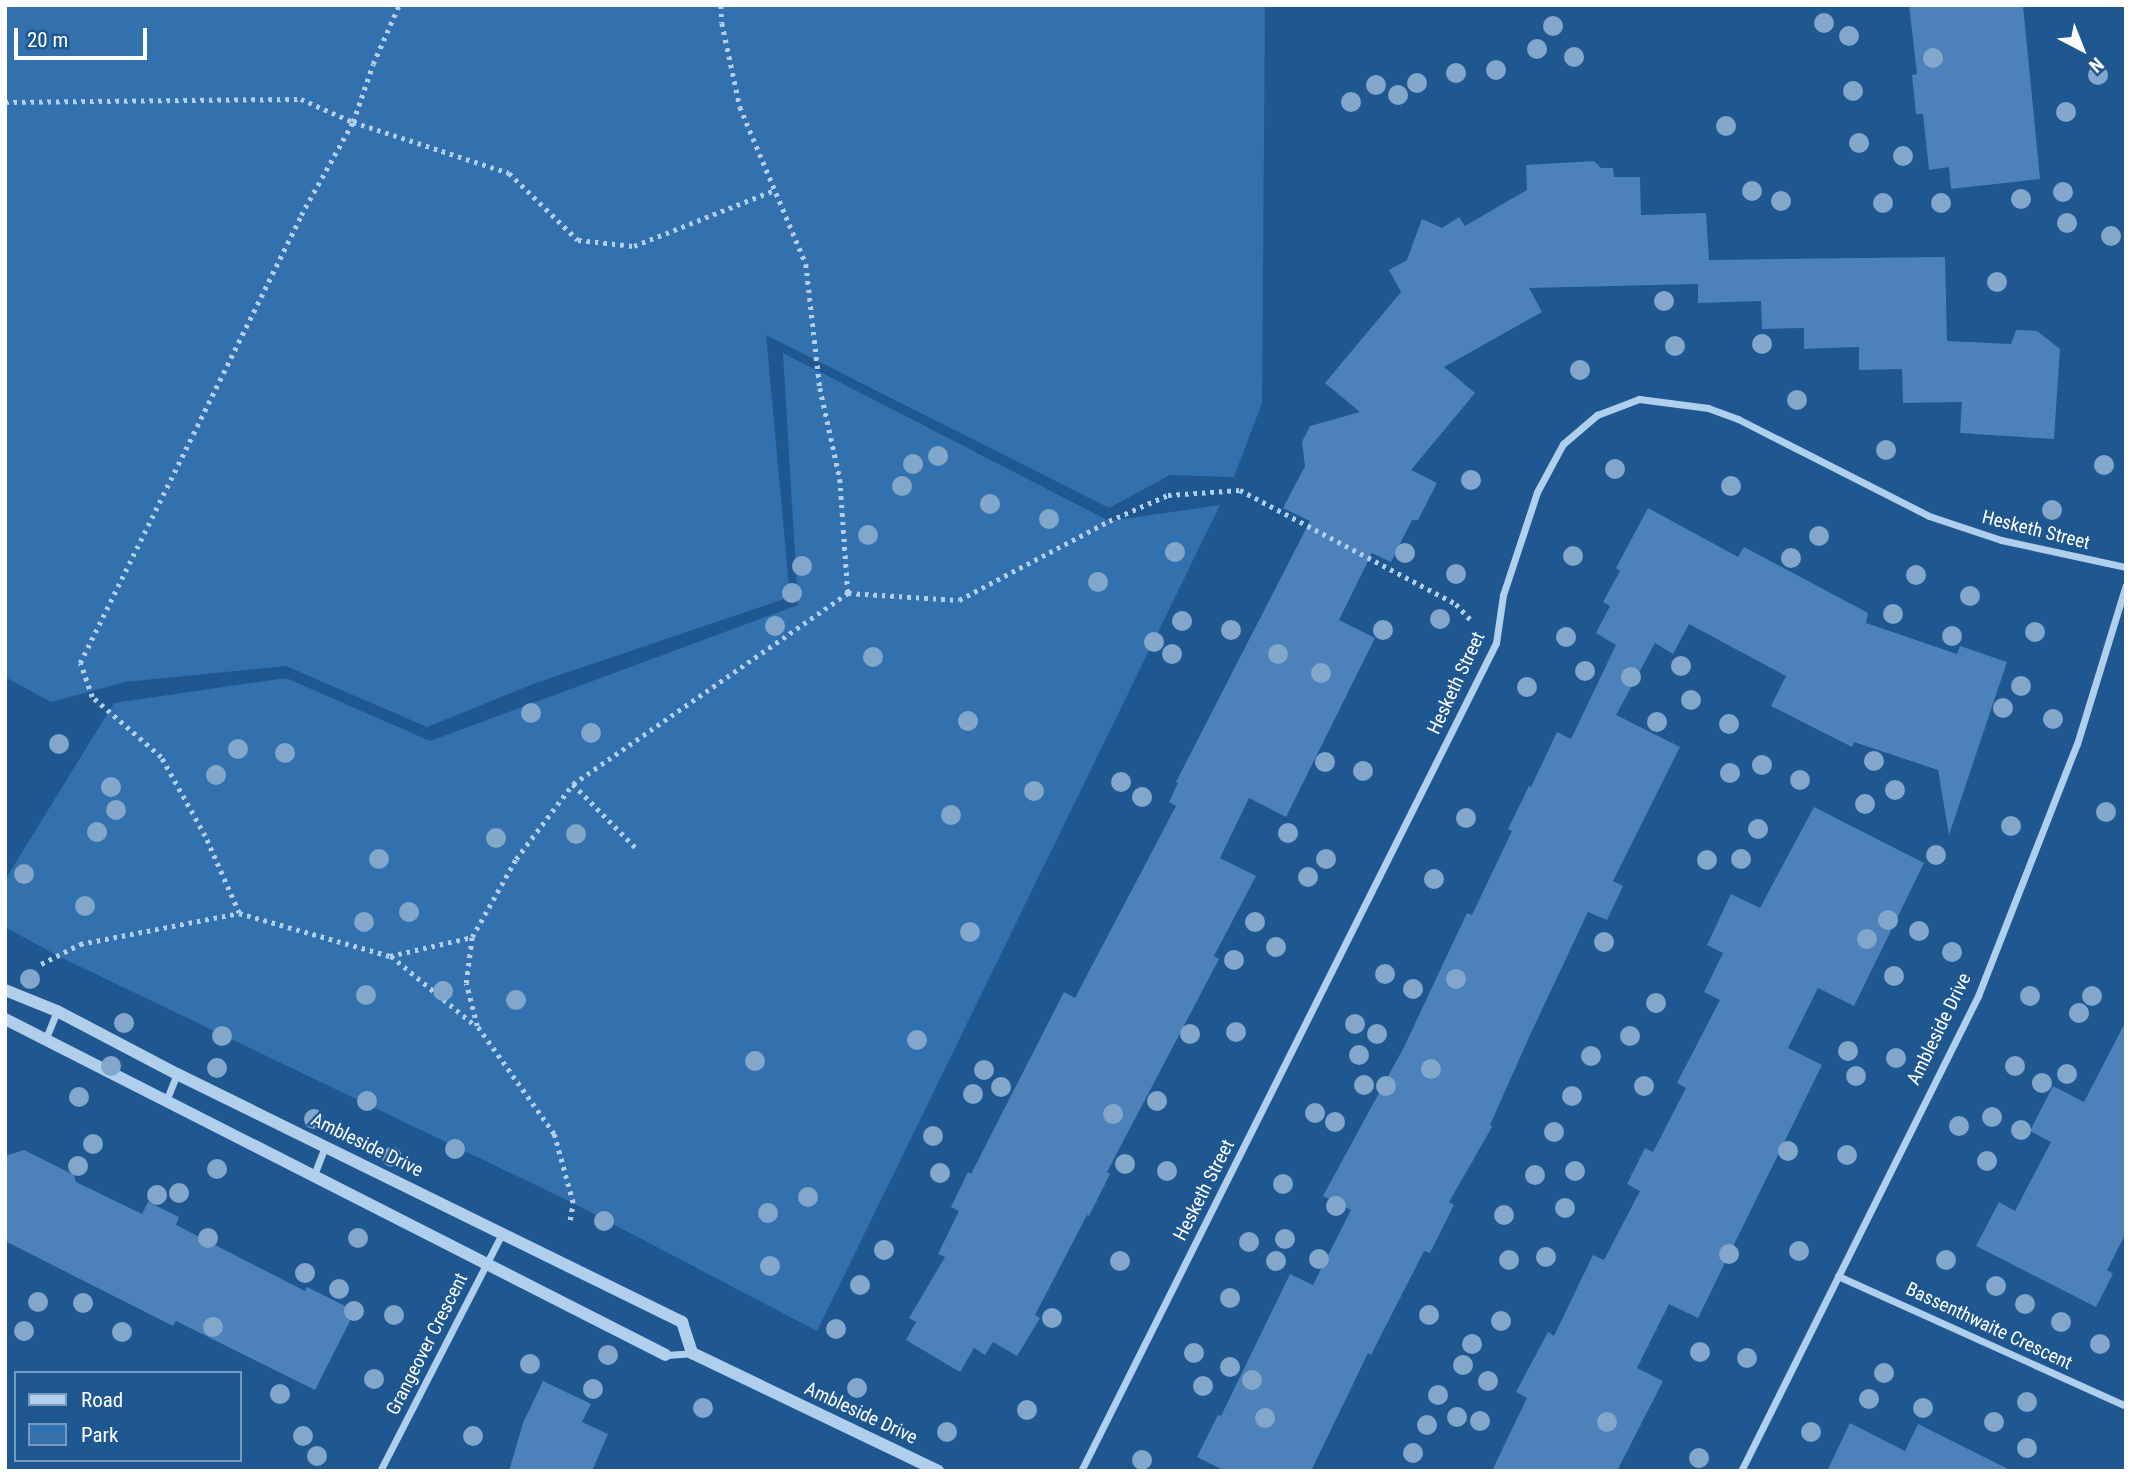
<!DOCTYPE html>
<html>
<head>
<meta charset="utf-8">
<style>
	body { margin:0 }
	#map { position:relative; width:2131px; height:1476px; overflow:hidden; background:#1f5790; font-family:"Roboto Condensed",sans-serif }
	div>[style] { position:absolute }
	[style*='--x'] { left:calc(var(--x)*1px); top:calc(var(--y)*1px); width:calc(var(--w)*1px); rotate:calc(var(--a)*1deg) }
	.green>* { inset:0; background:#3371ae }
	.building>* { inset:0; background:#4c82b9 }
	.path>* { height:4.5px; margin-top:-2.25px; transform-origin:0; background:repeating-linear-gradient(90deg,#b0cfed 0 3.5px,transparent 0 8.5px) }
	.minor>* { height:7px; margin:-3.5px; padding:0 3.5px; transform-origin:3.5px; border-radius:3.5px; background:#b0cfed }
	.tertiary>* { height:12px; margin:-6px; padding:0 6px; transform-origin:6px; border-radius:6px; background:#b0cfed }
	.trees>* { width:20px; height:20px; margin:-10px; border-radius:50%; background:#83a7ca }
	span { translate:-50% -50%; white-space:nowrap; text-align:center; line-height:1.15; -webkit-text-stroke:5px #1f5790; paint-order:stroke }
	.street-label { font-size:19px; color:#fff }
	.frame { position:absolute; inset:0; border:7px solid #fff; pointer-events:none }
	.legend { position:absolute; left:14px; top:1371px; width:228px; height:91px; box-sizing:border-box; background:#1f5790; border:2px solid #799abc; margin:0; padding:9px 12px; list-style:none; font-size:21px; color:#fff }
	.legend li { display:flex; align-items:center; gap:14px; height:35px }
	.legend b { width:35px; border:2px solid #799abc }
	.north { position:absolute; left:2047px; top:14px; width:70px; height:70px; -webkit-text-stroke:5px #1f5790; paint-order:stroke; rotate:138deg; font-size:19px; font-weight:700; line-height:28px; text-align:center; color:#fff }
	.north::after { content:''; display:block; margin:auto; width:24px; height:32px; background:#fff; clip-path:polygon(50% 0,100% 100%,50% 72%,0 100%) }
	.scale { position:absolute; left:14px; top:28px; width:133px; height:32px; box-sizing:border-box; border:4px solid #fff; border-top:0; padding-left:9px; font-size:21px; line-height:24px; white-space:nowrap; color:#fff; -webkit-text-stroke:5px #1f5790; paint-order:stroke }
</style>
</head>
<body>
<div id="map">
	<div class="green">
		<div style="clip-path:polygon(5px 5px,1265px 5px,1262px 403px,1234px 477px,1170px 475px,1109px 508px,766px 335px,790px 597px,536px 683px,427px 727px,286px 666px,125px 682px,51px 702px,5px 677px)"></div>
		<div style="clip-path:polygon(783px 353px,1109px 521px,1220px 505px,817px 1331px,573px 1203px,58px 956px,5px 927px,5px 880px,114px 703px,286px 678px,430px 741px,798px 605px)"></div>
	</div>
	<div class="building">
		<div style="clip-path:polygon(1909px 5px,2023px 5px,2040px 179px,1951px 189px,1949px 167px,1929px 170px,1923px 114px,1916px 114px,1912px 75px,1917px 74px)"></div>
		<div style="clip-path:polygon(1594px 161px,1601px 168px,1613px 168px,1614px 177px,1640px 177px,1641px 215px,1706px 213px,1709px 260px,1945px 257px,1947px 341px,2011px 344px,2016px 330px,2037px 331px,2060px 349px,2054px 439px,1960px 433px,1962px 402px,1903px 403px,1902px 369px,1859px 370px,1859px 347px,1804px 349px,1804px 328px,1762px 329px,1761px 301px,1698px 303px,1698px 284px,1529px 288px,1542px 312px,1444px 367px,1475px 393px,1411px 470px,1437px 483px,1418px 520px,1412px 520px,1391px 562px,1372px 553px,1339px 620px,1375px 638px,1286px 817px,1249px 798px,1220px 858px,1256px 876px,1214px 956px,1219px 959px,1107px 1172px,1110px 1174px,1089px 1216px,1087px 1215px,1035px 1315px,1040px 1318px,1017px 1356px,993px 1342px,985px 1355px,974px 1348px,960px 1372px,906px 1340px,916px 1322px,909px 1318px,945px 1257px,938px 1254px,959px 1211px,951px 1207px,968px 1172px,971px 1174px,1064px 992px,1075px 998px,1176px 806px,1169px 802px,1178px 783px,1176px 782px,1310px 521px,1283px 508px,1305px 466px,1302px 442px,1310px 426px,1360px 412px,1325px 383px,1401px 292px,1389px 270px,1407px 260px,1422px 219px,1442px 228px,1459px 217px,1465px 226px,1527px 190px,1526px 165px)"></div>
		<div style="clip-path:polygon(1648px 508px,1738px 557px,1744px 547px,1868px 613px,1866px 623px,1957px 654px,1960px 646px,2007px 662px,1949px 835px,1938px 770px,1854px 742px,1852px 747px,1771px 706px,1786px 676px,1689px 624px,1673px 654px,1655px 643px,1616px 715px,1680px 747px,1613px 881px,1623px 886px,1607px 920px,1588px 912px,1530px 1035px,1490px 1125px,1492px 1127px,1449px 1202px,1454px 1205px,1430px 1253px,1424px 1251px,1371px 1355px,1368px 1353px,1311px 1471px,1225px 1471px,1197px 1457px,1218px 1415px,1221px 1416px,1290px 1274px,1313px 1285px,1351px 1210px,1323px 1196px,1404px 1047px,1467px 913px,1472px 915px,1512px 831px,1508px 829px,1529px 786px,1531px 787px,1557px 732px,1571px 739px,1616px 645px,1596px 633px,1610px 606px,1603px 602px,1620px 571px,1616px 568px)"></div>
		<div style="clip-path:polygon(1814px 807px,1924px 863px,1854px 1006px,1818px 988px,1788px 1048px,1822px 1065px,1698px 1318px,1669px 1304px,1637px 1368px,1663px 1381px,1617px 1471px,1492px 1471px,1527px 1398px,1516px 1392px,1548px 1332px,1554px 1336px,1593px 1255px,1604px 1260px,1640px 1191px,1627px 1184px,1645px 1148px,1653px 1152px,1686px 1088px,1677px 1083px,1720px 1000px,1704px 992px,1723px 953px,1707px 945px,1731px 894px,1760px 908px)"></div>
		<div style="clip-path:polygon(2126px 1021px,2126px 1233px,2107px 1270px,2113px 1274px,2096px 1307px,1976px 1246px,1999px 1202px,2015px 1211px,2051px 1142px,2030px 1131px,2053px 1086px,2084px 1102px)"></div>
		<div style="clip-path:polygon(24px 1150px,74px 1175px,76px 1182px,142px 1214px,148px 1202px,179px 1217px,176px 1225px,305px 1291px,307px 1287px,355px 1311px,315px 1390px,176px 1321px,173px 1326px,5px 1241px,5px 1156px)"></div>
		<div style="clip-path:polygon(543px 1381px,591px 1404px,582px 1422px,608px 1434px,592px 1471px,509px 1471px,523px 1423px)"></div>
		<div style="clip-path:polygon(1850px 1423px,1905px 1451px,1918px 1424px,2012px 1471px,1827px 1471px)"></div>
	</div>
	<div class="path">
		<div style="--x:721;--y:5;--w:18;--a:87"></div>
		<div style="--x:722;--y:23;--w:86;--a:77.9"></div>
		<div style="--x:740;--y:107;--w:170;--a:67.2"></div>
		<div style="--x:806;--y:264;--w:125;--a:83.6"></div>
		<div style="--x:820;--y:388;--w:93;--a:77.6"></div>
		<div style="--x:840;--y:479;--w:114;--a:86"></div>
		<div style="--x:5;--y:102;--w:296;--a:-0.6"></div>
		<div style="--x:301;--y:99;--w:57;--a:23.9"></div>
		<div style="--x:353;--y:122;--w:164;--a:18.1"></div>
		<div style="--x:509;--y:173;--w:96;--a:44.2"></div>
		<div style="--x:578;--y:240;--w:56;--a:6.1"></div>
		<div style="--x:634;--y:246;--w:152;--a:-21.7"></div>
		<div style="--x:573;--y:784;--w:90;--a:45.5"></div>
		<div style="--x:239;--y:913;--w:84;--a:-113.8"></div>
		<div style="--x:205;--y:836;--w:90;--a:-119.1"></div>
		<div style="--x:161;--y:757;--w:91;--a:-139"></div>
		<div style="--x:92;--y:697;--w:36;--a:-109"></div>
		<div style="--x:80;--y:663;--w:500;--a:-63.7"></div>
		<div style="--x:301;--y:215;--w:107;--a:-60.8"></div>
		<div style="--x:353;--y:122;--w:61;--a:-71"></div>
		<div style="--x:373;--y:64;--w:64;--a:-66.2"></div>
		<div style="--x:391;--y:956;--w:110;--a:39.5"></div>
		<div style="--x:41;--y:964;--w:44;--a:-27.1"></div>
		<div style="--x:80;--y:944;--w:162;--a:-11"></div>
		<div style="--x:239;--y:913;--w:157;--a:15.9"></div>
		<div style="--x:390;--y:956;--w:84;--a:-13"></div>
		<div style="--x:570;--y:1220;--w:17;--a:-80"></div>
		<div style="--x:573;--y:1203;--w:72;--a:-105.4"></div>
		<div style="--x:554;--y:1134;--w:133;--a:-125.5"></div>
		<div style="--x:477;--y:1026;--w:44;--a:-104.3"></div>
		<div style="--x:466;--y:983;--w:46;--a:-82.6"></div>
		<div style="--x:472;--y:937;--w:90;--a:-60.6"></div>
		<div style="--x:516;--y:859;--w:94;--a:-52.8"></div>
		<div style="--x:573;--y:784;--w:335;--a:-34.8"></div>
		<div style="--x:848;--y:593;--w:111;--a:3.6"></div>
		<div style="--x:959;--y:600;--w:170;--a:-27.8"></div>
		<div style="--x:1109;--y:521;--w:64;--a:-23.8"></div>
		<div style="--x:1168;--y:495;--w:72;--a:-4"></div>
		<div style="--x:1240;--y:490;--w:244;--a:27.8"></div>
		<div style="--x:1456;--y:604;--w:23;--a:47"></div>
	</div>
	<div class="minor">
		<div style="--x:46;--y:1038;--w:29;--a:-68"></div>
		<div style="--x:166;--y:1101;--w:29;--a:-68"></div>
		<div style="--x:314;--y:1175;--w:30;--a:-69"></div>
		<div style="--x:1838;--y:1276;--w:316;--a:24.3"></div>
		<div style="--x:666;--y:1355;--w:26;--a:-4"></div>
		<div style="--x:380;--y:1471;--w:269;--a:-62.8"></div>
		<div style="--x:1081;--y:1471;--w:926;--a:-63.38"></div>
		<div style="--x:1496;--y:643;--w:49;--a:-81.7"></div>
		<div style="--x:1503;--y:595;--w:108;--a:-71.7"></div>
		<div style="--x:1537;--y:492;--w:55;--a:-61.6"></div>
		<div style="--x:1563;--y:444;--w:45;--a:-40.5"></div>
		<div style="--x:1597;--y:415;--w:45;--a:-20.9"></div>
		<div style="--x:1639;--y:399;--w:70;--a:7.4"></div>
		<div style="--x:1708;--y:408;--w:32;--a:20"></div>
		<div style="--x:1738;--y:419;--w:214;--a:26.9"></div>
		<div style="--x:1929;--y:516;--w:76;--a:18.4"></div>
		<div style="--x:2001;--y:540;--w:128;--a:12.2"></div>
		<div style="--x:1741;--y:1471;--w:531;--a:-63.48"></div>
		<div style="--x:1978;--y:996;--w:271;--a:-68.6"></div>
		<div style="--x:2077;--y:744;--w:166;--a:-72.9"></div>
	</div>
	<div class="tertiary">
		<div style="--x:5;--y:990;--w:56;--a:22"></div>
		<div style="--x:57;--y:1011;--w:136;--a:27.7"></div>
		<div style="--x:177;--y:1074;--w:563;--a:26.16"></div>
		<div style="--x:682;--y:1322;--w:33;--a:72"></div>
		<div style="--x:692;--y:1353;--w:273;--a:25.6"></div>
		<div style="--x:5;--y:1019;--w:741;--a:26.95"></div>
	</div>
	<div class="trees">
		<div style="left:1824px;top:23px"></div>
		<div style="left:1553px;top:26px"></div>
		<div style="left:1849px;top:36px"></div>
		<div style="left:1537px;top:49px"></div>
		<div style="left:1574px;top:57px"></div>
		<div style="left:1933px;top:58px"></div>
		<div style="left:1496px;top:70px"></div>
		<div style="left:1456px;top:73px"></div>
		<div style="left:2098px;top:75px"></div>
		<div style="left:1417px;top:83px"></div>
		<div style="left:1376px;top:85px"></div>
		<div style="left:1853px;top:91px"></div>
		<div style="left:1398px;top:95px"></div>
		<div style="left:1351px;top:102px"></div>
		<div style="left:2066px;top:112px"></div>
		<div style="left:1726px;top:126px"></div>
		<div style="left:1859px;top:143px"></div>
		<div style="left:1903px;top:156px"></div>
		<div style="left:1752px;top:191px"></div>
		<div style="left:2063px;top:192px"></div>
		<div style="left:2021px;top:199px"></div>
		<div style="left:1781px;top:201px"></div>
		<div style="left:1883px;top:203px"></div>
		<div style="left:1941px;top:203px"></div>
		<div style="left:2067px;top:223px"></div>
		<div style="left:2111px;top:236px"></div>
		<div style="left:1997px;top:282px"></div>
		<div style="left:1664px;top:301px"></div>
		<div style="left:1762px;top:344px"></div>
		<div style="left:1675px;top:346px"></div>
		<div style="left:1580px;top:370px"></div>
		<div style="left:1797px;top:400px"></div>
		<div style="left:1886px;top:450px"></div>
		<div style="left:938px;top:456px"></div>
		<div style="left:913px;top:464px"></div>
		<div style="left:2104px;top:465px"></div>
		<div style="left:1615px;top:469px"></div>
		<div style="left:1471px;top:480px"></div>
		<div style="left:902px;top:486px"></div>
		<div style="left:1731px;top:486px"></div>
		<div style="left:990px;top:504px"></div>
		<div style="left:2052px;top:510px"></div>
		<div style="left:1049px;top:519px"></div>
		<div style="left:868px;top:535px"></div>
		<div style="left:1819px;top:536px"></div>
		<div style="left:1175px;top:552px"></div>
		<div style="left:1405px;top:553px"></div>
		<div style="left:1573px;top:556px"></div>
		<div style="left:1791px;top:558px"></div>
		<div style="left:802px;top:566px"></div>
		<div style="left:1456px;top:574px"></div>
		<div style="left:1916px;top:575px"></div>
		<div style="left:1098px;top:582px"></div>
		<div style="left:792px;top:593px"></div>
		<div style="left:1970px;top:596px"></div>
		<div style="left:1893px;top:614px"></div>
		<div style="left:1440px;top:619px"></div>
		<div style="left:1182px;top:621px"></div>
		<div style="left:775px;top:626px"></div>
		<div style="left:1231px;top:630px"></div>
		<div style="left:1383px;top:630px"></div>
		<div style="left:2035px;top:632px"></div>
		<div style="left:1952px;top:636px"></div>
		<div style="left:1566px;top:637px"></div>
		<div style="left:1154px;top:642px"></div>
		<div style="left:1172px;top:654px"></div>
		<div style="left:1278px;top:654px"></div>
		<div style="left:873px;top:657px"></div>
		<div style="left:1681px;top:666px"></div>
		<div style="left:1585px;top:671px"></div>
		<div style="left:1321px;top:673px"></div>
		<div style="left:1631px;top:677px"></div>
		<div style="left:2021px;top:686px"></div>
		<div style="left:1527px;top:687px"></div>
		<div style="left:1691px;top:700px"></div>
		<div style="left:2003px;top:708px"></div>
		<div style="left:531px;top:713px"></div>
		<div style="left:2053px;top:719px"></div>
		<div style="left:968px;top:721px"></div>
		<div style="left:1657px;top:722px"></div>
		<div style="left:1729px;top:724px"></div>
		<div style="left:591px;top:733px"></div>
		<div style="left:59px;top:744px"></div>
		<div style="left:238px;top:749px"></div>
		<div style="left:285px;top:753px"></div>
		<div style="left:1874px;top:761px"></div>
		<div style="left:1325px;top:762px"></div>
		<div style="left:1762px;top:765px"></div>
		<div style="left:1363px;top:771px"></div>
		<div style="left:1730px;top:773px"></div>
		<div style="left:216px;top:775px"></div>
		<div style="left:1800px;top:780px"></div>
		<div style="left:1121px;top:782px"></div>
		<div style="left:111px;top:787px"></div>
		<div style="left:1895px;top:790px"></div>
		<div style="left:1034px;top:791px"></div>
		<div style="left:1142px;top:797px"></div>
		<div style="left:1865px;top:804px"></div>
		<div style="left:116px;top:810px"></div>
		<div style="left:2106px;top:812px"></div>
		<div style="left:951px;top:815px"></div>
		<div style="left:1466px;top:818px"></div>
		<div style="left:2011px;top:826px"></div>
		<div style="left:1758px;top:829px"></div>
		<div style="left:97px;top:832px"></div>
		<div style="left:1288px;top:833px"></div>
		<div style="left:576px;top:834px"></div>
		<div style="left:496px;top:838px"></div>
		<div style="left:1936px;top:855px"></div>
		<div style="left:379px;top:859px"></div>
		<div style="left:1326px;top:859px"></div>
		<div style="left:1741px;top:859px"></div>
		<div style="left:1707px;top:860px"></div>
		<div style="left:24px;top:874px"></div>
		<div style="left:1308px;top:877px"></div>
		<div style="left:1434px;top:879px"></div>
		<div style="left:85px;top:906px"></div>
		<div style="left:409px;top:912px"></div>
		<div style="left:1888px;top:920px"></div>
		<div style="left:364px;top:922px"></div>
		<div style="left:1255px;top:922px"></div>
		<div style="left:1919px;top:931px"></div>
		<div style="left:970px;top:932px"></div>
		<div style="left:1867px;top:939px"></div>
		<div style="left:1604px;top:942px"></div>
		<div style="left:1276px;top:947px"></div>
		<div style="left:1952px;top:952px"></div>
		<div style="left:1234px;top:960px"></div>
		<div style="left:1385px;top:974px"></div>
		<div style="left:1894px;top:976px"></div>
		<div style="left:30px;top:979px"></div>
		<div style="left:1456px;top:979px"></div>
		<div style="left:1413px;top:989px"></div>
		<div style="left:443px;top:991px"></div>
		<div style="left:366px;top:995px"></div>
		<div style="left:2030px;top:996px"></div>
		<div style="left:2092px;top:996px"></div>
		<div style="left:516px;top:1000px"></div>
		<div style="left:1656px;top:1003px"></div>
		<div style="left:2079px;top:1013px"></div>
		<div style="left:124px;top:1023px"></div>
		<div style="left:1355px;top:1024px"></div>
		<div style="left:1236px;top:1032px"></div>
		<div style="left:1190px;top:1034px"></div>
		<div style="left:1377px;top:1034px"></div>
		<div style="left:222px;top:1036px"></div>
		<div style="left:1630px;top:1036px"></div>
		<div style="left:917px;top:1040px"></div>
		<div style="left:1848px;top:1051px"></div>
		<div style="left:1359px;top:1055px"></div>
		<div style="left:1591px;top:1056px"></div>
		<div style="left:1896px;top:1058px"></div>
		<div style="left:755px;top:1061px"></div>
		<div style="left:111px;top:1066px"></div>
		<div style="left:2015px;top:1066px"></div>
		<div style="left:217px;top:1068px"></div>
		<div style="left:1431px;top:1069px"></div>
		<div style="left:984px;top:1070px"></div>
		<div style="left:2067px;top:1074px"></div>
		<div style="left:1856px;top:1076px"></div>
		<div style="left:2042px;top:1083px"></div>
		<div style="left:1364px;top:1085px"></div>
		<div style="left:1386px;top:1086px"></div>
		<div style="left:1644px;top:1086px"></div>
		<div style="left:1001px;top:1087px"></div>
		<div style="left:973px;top:1094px"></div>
		<div style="left:1572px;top:1096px"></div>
		<div style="left:79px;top:1097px"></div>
		<div style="left:367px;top:1101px"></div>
		<div style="left:1157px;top:1101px"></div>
		<div style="left:1315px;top:1113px"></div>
		<div style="left:1113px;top:1114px"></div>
		<div style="left:1992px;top:1117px"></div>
		<div style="left:314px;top:1119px"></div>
		<div style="left:1335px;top:1122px"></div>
		<div style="left:1959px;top:1126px"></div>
		<div style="left:2021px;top:1130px"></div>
		<div style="left:1554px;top:1132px"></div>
		<div style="left:933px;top:1136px"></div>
		<div style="left:93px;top:1144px"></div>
		<div style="left:455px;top:1149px"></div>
		<div style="left:1788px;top:1151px"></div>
		<div style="left:1847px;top:1155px"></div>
		<div style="left:392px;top:1157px"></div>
		<div style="left:1987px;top:1161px"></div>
		<div style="left:1125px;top:1164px"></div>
		<div style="left:78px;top:1166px"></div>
		<div style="left:217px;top:1169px"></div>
		<div style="left:1167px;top:1171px"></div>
		<div style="left:1575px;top:1171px"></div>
		<div style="left:940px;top:1173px"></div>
		<div style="left:1535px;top:1175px"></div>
		<div style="left:1283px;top:1184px"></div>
		<div style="left:179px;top:1193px"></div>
		<div style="left:157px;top:1195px"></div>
		<div style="left:808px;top:1197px"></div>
		<div style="left:1336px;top:1206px"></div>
		<div style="left:1565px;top:1208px"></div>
		<div style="left:768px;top:1213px"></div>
		<div style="left:1504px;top:1215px"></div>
		<div style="left:604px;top:1221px"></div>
		<div style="left:208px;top:1238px"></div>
		<div style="left:358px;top:1238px"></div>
		<div style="left:1285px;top:1239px"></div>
		<div style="left:1249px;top:1242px"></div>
		<div style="left:884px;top:1250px"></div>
		<div style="left:1799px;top:1251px"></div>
		<div style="left:1729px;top:1254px"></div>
		<div style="left:1546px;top:1257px"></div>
		<div style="left:1319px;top:1259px"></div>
		<div style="left:1509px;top:1260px"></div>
		<div style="left:1946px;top:1260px"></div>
		<div style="left:1120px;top:1261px"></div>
		<div style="left:1276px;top:1261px"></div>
		<div style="left:770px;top:1266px"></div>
		<div style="left:305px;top:1273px"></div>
		<div style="left:860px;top:1285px"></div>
		<div style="left:1996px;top:1286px"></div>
		<div style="left:339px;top:1289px"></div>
		<div style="left:1230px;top:1298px"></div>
		<div style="left:38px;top:1302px"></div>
		<div style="left:83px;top:1303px"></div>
		<div style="left:2025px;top:1304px"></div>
		<div style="left:354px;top:1311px"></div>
		<div style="left:394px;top:1315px"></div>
		<div style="left:1429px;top:1315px"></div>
		<div style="left:1052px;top:1318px"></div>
		<div style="left:1501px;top:1321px"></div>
		<div style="left:2061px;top:1322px"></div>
		<div style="left:213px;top:1327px"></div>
		<div style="left:836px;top:1329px"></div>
		<div style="left:24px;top:1331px"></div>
		<div style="left:122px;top:1332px"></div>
		<div style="left:1472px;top:1344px"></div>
		<div style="left:2100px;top:1344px"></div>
		<div style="left:1700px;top:1352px"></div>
		<div style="left:1194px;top:1353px"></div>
		<div style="left:608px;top:1355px"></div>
		<div style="left:1747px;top:1358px"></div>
		<div style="left:530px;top:1364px"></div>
		<div style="left:1463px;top:1365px"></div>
		<div style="left:1230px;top:1367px"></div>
		<div style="left:1884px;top:1373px"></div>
		<div style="left:374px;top:1379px"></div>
		<div style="left:1252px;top:1380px"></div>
		<div style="left:1488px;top:1381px"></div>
		<div style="left:1203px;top:1386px"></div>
		<div style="left:857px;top:1388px"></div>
		<div style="left:593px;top:1389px"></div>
		<div style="left:280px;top:1394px"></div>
		<div style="left:1438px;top:1395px"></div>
		<div style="left:1869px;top:1399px"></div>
		<div style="left:2027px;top:1402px"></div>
		<div style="left:703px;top:1408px"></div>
		<div style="left:1923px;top:1408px"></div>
		<div style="left:1027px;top:1410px"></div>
		<div style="left:1457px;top:1417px"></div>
		<div style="left:1265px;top:1418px"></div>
		<div style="left:1480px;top:1421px"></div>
		<div style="left:1607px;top:1422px"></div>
		<div style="left:1994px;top:1422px"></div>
		<div style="left:1427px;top:1425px"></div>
		<div style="left:947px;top:1432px"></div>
		<div style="left:1811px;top:1432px"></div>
		<div style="left:303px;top:1436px"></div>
		<div style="left:473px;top:1436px"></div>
		<div style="left:2027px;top:1448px"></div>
		<div style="left:1413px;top:1453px"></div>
		<div style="left:317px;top:1456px"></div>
		<div style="left:1699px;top:1458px"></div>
		<div style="left:1142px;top:1460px"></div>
	</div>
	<div class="street-label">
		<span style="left:2036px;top:530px;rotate:14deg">Hesketh Street</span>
		<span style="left:1456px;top:683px;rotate:-65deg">Hesketh Street</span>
		<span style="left:1939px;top:1029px;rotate:-64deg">Ambleside Drive</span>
		<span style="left:367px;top:1145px;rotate:26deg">Ambleside Drive</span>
		<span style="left:1204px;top:1190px;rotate:-63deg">Hesketh Street</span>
		<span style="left:1989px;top:1326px;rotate:25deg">Bassenthwaite Crescent</span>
		<span style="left:427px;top:1344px;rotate:-63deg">Grangeover Crescent</span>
		<span style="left:861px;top:1413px;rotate:25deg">Ambleside Drive</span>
	</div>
	<div class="frame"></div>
	<ul class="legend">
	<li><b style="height:9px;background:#b0cfed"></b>Road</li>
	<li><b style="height:19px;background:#3371ae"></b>Park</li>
	</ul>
	<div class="north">N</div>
	<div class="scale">20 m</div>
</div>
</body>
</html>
